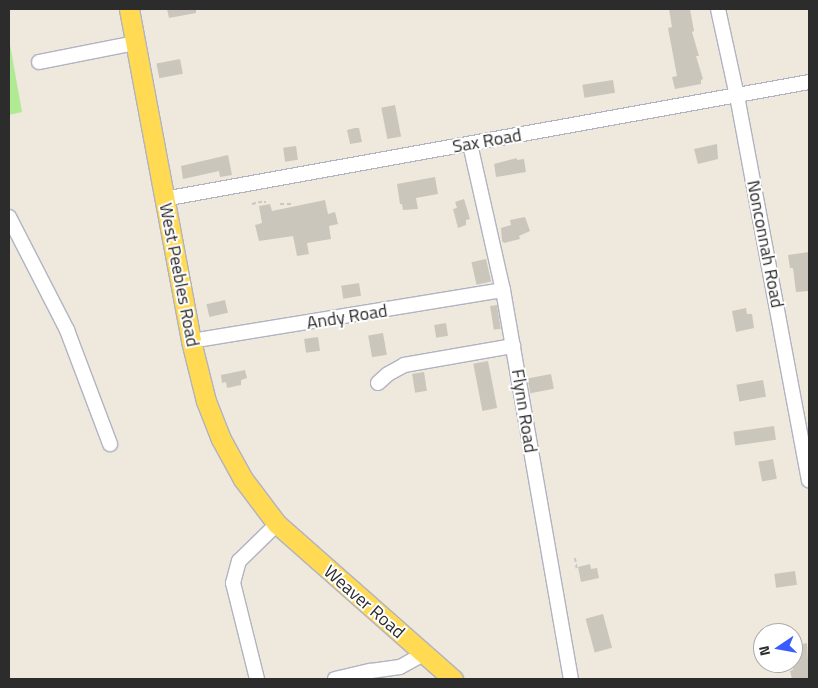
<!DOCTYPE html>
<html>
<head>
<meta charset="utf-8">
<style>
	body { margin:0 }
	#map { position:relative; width:818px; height:688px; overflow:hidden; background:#efe8dd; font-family:"Titillium Web",sans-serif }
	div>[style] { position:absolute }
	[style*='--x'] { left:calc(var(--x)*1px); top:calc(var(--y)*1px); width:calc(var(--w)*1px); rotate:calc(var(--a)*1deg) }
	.green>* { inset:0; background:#b0eb94 }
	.building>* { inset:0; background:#cac6bb; transform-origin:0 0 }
	.path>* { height:2px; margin-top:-1px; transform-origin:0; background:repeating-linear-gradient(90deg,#c8c8c8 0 4px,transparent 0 6.5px) }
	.roads { filter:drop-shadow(1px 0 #b1b3c1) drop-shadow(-1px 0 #b1b3c1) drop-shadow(0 1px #b1b3c1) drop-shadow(0 -1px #b1b3c1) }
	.minor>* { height:14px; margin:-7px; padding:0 7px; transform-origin:7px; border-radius:7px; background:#fff }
	.major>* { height:19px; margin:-9.5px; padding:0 9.5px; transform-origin:9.5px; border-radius:9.5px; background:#ffda52 }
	span { translate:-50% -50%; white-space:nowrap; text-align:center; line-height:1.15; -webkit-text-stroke:4px #fff; paint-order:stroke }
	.street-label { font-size:18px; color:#2c2c2c }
	.frame { position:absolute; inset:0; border:10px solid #2c2c2c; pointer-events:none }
	.north { position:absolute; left:753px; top:623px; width:50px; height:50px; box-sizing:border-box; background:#fff; border:1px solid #ababab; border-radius:50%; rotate:258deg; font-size:14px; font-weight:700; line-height:20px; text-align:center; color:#2c2c2c }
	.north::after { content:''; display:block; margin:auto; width:18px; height:22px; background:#3a5bff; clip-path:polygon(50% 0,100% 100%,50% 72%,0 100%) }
</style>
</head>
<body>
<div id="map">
	<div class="green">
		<div style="clip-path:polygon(9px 39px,22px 112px,9px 115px)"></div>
	</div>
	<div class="building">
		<div style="clip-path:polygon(167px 9px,196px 9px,196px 13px,169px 18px)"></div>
		<div style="clip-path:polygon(669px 9px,690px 9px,694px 31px,692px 32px,699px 56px,696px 56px,703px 79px,701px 80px,701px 84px,675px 89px,672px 77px,677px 76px,668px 28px,672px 27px)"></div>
		<div style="left:180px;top:59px;width:15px;height:24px;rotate:79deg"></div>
		<div style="left:613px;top:80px;width:13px;height:31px;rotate:81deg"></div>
		<div style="left:395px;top:105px;width:32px;height:14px;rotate:79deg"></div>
		<div style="clip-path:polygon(355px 128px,359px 128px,362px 142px,350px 144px,347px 130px)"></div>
		<div style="clip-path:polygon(717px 144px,718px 159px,698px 164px,694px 149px)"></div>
		<div style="left:296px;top:146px;width:14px;height:13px;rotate:82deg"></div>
		<div style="clip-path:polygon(228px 155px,232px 175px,220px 177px,219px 171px,183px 179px,181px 166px)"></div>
		<div style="clip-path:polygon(517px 158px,517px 160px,524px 159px,526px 172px,496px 177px,494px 164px)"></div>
		<div style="clip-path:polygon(435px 177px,438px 194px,416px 198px,418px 209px,403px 210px,402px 204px,400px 204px,397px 184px)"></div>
		<div style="clip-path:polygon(464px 199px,470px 219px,466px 220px,466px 225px,458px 228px,453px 209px,457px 208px,455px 202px)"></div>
		<div style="clip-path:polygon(325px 200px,328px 214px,335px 212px,338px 224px,329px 226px,331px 239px,307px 243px,309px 254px,297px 256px,293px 236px,259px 241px,255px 225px,262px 223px,259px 206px,270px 204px,272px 211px)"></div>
		<div style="clip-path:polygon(525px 217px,530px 231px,519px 236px,520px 239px,504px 243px,502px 241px,501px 228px,511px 225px,510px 220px)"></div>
		<div style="clip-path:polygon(809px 252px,809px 291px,796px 292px,793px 268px,790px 268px,788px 255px)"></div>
		<div style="left:486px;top:259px;width:23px;height:15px;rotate:77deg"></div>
		<div style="left:359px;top:283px;width:13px;height:18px;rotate:81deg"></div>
		<div style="left:225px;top:300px;width:13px;height:19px;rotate:77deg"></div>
		<div style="left:497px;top:305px;width:24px;height:7px;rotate:81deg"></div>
		<div style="clip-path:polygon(746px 308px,747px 314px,752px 314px,754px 328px,736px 332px,732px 311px)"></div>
		<div style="left:446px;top:323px;width:13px;height:12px;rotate:81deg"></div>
		<div style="left:383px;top:333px;width:22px;height:15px;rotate:80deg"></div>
		<div style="left:318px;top:337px;width:14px;height:14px;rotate:82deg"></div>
		<div style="left:488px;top:361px;width:48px;height:15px;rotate:79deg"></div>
		<div style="clip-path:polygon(245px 370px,247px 378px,241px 380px,241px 385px,227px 388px,226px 382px,222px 383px,221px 375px)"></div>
		<div style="left:424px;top:372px;width:19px;height:12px;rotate:81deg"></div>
		<div style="left:551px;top:374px;width:15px;height:24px;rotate:79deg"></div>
		<div style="left:763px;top:380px;width:17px;height:27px;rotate:80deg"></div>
		<div style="left:774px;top:426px;width:14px;height:41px;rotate:82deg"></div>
		<div style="left:773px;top:459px;width:20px;height:15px;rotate:79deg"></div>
		<div style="clip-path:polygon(590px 564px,591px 569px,597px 568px,599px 578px,581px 582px,578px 567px)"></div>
		<div style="left:795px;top:571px;width:14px;height:21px;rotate:82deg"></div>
		<div style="left:603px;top:614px;width:35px;height:18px;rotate:75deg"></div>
		<div style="clip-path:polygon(807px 643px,809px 679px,792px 679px,790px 671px,793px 670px,793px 646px)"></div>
	</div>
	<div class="path">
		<div style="--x:252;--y:204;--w:13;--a:-13"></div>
		<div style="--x:265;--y:201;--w:2;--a:90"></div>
		<div style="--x:280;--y:204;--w:11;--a:0"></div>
		<div style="--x:575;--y:558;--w:12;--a:81"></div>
	</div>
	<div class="roads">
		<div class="minor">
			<div style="--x:718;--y:9;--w:89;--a:77.7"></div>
			<div style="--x:737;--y:96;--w:391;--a:79.4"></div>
			<div style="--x:39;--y:62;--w:98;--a:-11.2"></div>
			<div style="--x:470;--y:144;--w:150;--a:77.3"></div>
			<div style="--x:503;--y:290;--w:395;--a:80.1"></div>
			<div style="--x:164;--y:199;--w:656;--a:-10.28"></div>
			<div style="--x:9;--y:217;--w:127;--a:62.8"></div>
			<div style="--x:67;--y:330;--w:122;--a:69.3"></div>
			<div style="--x:191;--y:341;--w:316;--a:-9.3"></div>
			<div style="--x:378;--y:383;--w:13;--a:-42"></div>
			<div style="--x:388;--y:374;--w:18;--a:-29"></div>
			<div style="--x:404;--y:365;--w:111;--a:-9.9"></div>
			<div style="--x:257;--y:679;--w:99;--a:-104"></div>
			<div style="--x:233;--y:583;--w:23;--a:-75"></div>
			<div style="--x:239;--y:561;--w:53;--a:-44.2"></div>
			<div style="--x:335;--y:679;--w:37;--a:-13"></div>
			<div style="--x:371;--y:671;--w:29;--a:-8"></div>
			<div style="--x:400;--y:667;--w:26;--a:-29"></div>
		</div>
		<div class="major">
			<div style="--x:129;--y:9;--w:338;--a:79.4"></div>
			<div style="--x:191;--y:341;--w:62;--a:76"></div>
			<div style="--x:206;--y:401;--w:41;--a:68.5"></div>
			<div style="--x:221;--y:439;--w:46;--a:61.2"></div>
			<div style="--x:243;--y:479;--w:56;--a:52.9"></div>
			<div style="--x:277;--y:524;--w:235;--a:41.4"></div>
		</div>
	</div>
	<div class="street-label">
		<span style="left:487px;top:141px;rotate:-10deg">Sax Road</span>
		<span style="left:765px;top:244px;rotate:79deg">Nonconnah Road</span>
		<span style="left:179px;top:275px;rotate:79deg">West Peebles Road</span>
		<span style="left:347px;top:317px;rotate:-9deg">Andy Road</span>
		<span style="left:524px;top:411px;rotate:81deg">Flynn Road</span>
		<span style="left:364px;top:602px;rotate:41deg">Weaver Road</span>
	</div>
	<div class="frame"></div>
	<div class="north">N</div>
</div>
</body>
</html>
